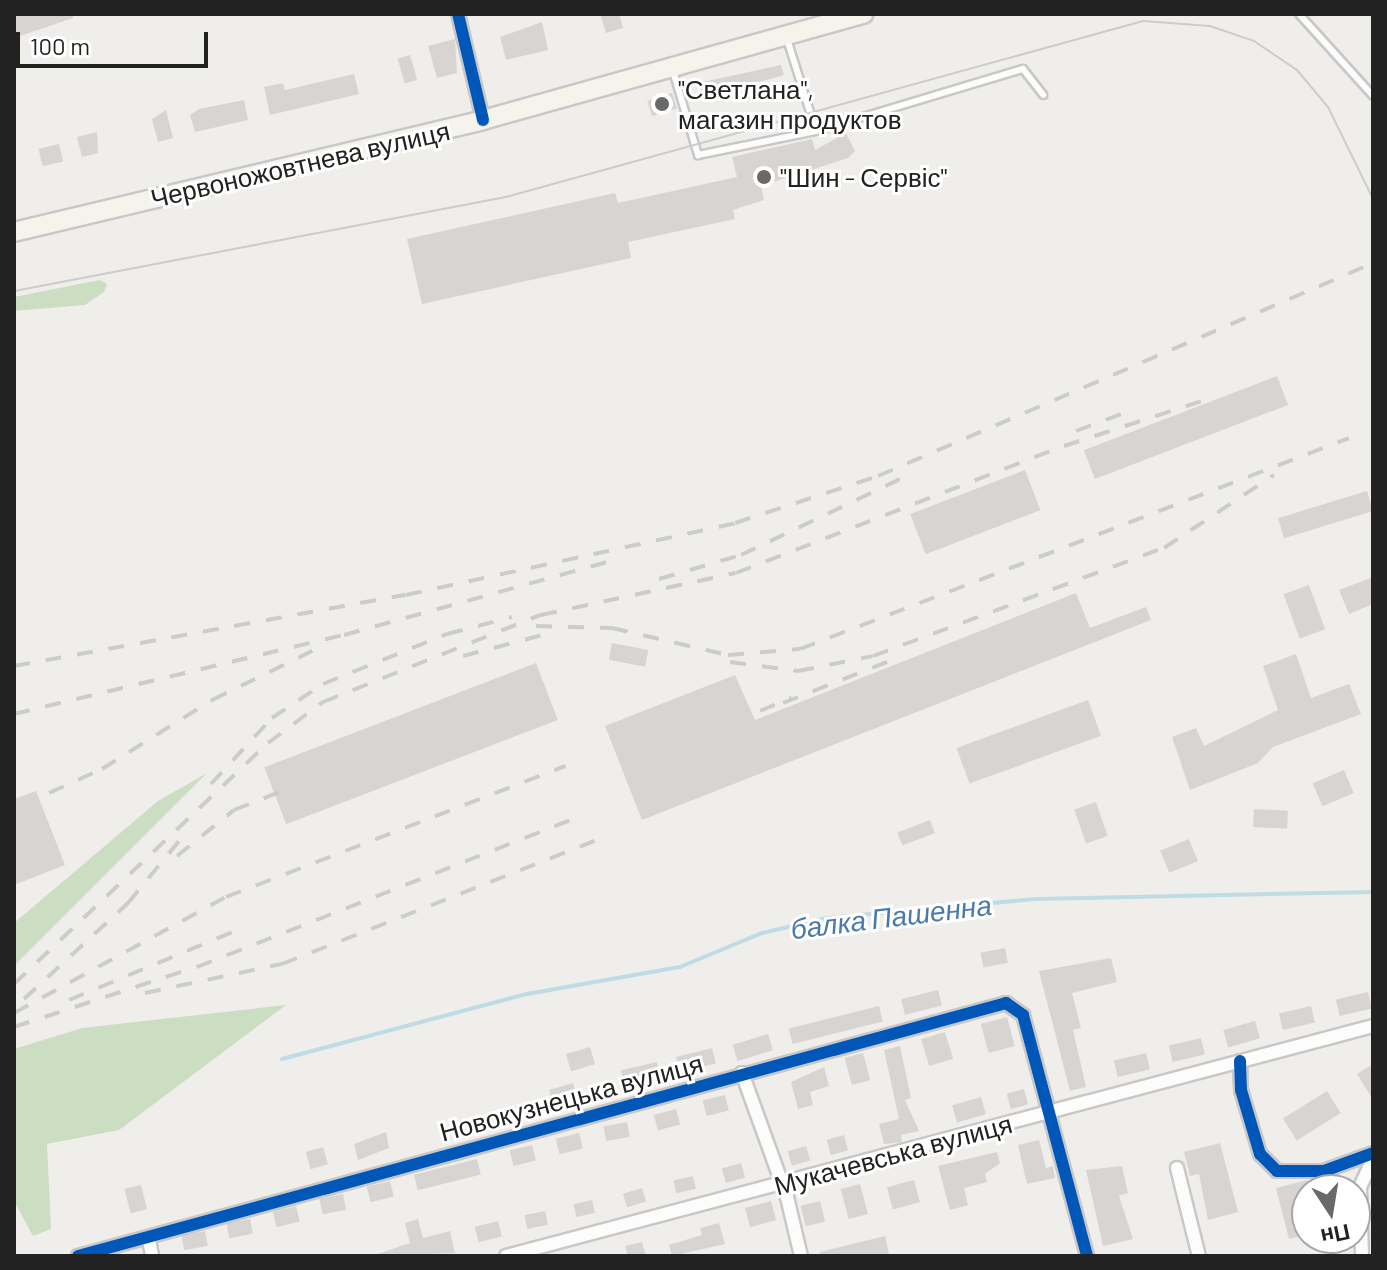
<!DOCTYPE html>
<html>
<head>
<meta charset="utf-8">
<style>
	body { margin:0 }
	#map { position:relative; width:1387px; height:1270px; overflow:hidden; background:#f0eeeb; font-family:Barlow,sans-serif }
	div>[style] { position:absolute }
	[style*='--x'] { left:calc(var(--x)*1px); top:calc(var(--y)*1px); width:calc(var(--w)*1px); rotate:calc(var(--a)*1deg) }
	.forest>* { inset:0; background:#cbdec1 }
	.stream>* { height:4px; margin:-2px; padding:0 2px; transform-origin:2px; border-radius:2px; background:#bfdbe3 }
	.building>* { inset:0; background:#d7d4d2; transform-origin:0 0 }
	.roads { filter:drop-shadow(2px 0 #c9c8c7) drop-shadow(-2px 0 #c9c8c7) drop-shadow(0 2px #c9c8c7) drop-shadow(0 -2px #c9c8c7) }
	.service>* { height:6px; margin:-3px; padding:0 3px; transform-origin:3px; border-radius:3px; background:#fdfcfc }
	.minor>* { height:12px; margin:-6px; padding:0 6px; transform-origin:6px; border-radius:6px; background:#fdfcfc }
	.secondary>* { height:18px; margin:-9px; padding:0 9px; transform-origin:9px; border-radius:9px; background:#f4f4ed }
	.tram>* { height:2px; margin:-1px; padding:0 1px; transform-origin:1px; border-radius:1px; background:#ccc }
	.rail>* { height:4px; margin-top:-2px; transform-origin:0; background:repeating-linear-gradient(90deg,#ccc 0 16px,transparent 0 32px) }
	.cycleway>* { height:12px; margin:-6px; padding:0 6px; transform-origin:6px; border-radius:6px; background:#0057b8 }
	.dots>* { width:22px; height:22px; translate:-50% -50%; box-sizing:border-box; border:4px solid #fff; border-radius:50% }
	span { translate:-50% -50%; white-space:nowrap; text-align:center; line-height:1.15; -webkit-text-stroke:6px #fff; paint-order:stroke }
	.poi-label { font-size:26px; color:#222 }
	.left { translate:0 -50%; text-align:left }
	.street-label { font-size:26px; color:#222 }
	.water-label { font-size:28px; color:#4a7aab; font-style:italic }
	.frame { position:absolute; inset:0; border:16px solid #222; pointer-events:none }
	.north { position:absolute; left:1291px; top:1174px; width:80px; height:80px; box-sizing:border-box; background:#fff; border:2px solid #a7a7a7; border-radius:50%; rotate:168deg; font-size:22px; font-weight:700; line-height:32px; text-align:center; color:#222 }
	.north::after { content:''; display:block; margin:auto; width:28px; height:36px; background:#6a6968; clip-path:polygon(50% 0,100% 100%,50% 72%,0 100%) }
	.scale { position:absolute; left:16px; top:32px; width:192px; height:36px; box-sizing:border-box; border:4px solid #222; border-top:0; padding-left:10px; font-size:24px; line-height:28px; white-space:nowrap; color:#222; -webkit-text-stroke:6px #fff; paint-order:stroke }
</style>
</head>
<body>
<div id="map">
	<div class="forest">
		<div style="clip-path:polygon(100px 280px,107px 284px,104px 292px,85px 305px,14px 311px,14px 297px)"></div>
		<div style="clip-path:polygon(207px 773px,14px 966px,14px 923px,158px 801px)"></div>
		<div style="clip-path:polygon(286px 1005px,119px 1130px,47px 1144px,51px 1229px,33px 1236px,14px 1201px,14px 1049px,82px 1028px)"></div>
	</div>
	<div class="stream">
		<div style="--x:282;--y:1059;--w:253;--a:-14.9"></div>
		<div style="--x:527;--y:994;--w:155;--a:-10"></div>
		<div style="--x:680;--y:967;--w:89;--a:-22.5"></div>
		<div style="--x:762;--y:933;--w:67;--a:-13"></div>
		<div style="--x:827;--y:918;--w:211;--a:-5.2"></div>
		<div style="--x:1037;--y:899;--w:336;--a:-1.2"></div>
	</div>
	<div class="building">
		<div style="clip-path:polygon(24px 14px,73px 14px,73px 18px,14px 38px,14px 16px)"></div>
		<div style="clip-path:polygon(600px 14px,619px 14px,623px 28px,606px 33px)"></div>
		<div style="clip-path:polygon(542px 22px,548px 50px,506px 60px,500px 37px)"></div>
		<div style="clip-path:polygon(455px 39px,457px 73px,437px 78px,428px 46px)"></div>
		<div style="left:410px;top:55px;width:26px;height:13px;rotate:74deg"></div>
		<div style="clip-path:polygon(781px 65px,784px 75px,702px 98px,698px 83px)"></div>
		<div style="clip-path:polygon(354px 74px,359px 94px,270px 115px,264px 87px,283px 83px,285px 90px)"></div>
		<div style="left:672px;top:93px;width:16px;height:26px;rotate:72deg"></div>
		<div style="clip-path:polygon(244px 100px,248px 120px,195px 132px,190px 115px,199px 109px)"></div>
		<div style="clip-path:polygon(166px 110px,173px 138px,158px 142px,152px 119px)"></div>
		<div style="clip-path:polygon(97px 132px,98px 153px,82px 157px,77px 137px)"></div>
		<div style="clip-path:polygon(846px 133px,855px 151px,848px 158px,761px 186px,764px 200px,733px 210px,735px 219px,628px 242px,631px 258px,422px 304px,407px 239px,615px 193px,618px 203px,737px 177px,732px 157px,812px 139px,815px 150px)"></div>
		<div style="left:59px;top:144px;width:18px;height:21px;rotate:77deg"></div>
		<div style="left:1277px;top:376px;width:31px;height:207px;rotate:69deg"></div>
		<div style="left:1025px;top:470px;width:43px;height:123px;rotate:69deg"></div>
		<div style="left:1367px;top:491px;width:21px;height:93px;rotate:73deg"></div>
		<div style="clip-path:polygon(1373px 577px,1373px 604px,1349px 614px,1339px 590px)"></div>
		<div style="left:1309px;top:585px;width:47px;height:27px;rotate:70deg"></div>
		<div style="clip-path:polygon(1076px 593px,1090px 628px,1146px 607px,1151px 620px,642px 820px,605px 726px,735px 675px,755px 720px)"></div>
		<div style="left:612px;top:643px;width:37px;height:17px;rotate:11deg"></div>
		<div style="clip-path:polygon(1296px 654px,1311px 698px,1349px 684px,1361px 714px,1273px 747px,1258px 763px,1190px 790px,1172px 737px,1196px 728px,1204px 746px,1278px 710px,1263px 666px)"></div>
		<div style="left:536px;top:663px;width:61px;height:291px;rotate:69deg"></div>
		<div style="left:1088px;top:700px;width:38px;height:140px;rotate:70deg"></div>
		<div style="left:1344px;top:770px;width:25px;height:34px;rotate:67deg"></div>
		<div style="clip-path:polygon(36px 791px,65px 865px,14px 885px,14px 799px)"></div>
		<div style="left:1096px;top:802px;width:36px;height:23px;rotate:71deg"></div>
		<div style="left:1254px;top:809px;width:34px;height:18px;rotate:3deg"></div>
		<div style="left:930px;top:820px;width:14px;height:35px;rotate:69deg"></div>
		<div style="left:1189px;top:839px;width:24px;height:31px;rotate:68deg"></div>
		<div style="left:1005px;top:948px;width:15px;height:25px;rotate:79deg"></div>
		<div style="clip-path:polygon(1111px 958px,1117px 982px,1072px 993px,1081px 1028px,1073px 1030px,1086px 1087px,1070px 1091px,1039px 971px)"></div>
		<div style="left:938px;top:990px;width:16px;height:38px;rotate:76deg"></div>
		<div style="left:1368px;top:992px;width:17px;height:33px;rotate:77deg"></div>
		<div style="left:879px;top:1006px;width:16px;height:93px;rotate:76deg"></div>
		<div style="left:1311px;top:1006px;width:17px;height:33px;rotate:77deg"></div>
		<div style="left:1007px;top:1017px;width:30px;height:27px;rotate:75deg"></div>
		<div style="left:1255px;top:1021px;width:18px;height:33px;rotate:74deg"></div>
		<div style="left:945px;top:1032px;width:28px;height:25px;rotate:73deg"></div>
		<div style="left:768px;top:1034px;width:17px;height:37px;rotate:73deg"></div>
		<div style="left:1201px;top:1038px;width:17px;height:33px;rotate:77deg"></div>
		<div style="clip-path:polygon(900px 1046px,911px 1098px,905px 1100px,919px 1131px,901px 1135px,902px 1142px,884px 1144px,879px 1124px,899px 1119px,884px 1050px)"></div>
		<div style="left:590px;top:1047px;width:18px;height:25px;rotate:74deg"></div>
		<div style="left:712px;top:1048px;width:16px;height:37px;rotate:76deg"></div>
		<div style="left:863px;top:1053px;width:28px;height:19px;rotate:75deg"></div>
		<div style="left:1146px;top:1053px;width:17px;height:33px;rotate:77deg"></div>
		<div style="left:657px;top:1062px;width:17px;height:37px;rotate:77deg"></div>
		<div style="clip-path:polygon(1373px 1064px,1373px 1100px,1357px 1074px)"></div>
		<div style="clip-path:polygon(824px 1067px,829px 1086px,810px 1092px,813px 1105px,798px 1109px,791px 1082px)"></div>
		<div style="left:573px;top:1083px;width:18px;height:25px;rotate:74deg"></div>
		<div style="left:1024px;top:1089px;width:16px;height:18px;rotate:75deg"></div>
		<div style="left:1327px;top:1091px;width:26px;height:52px;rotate:58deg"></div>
		<div style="left:725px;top:1095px;width:16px;height:23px;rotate:76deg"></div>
		<div style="left:981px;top:1097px;width:18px;height:30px;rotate:74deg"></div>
		<div style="left:676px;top:1109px;width:16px;height:23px;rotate:75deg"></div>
		<div style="left:627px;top:1122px;width:15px;height:24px;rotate:79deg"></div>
		<div style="clip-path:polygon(386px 1132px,389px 1148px,358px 1160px,354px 1144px)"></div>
		<div style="left:579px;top:1133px;width:16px;height:24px;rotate:76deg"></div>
		<div style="left:844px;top:1135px;width:16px;height:18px;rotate:75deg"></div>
		<div style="clip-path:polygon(1039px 1140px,1046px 1168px,1053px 1166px,1055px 1178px,1027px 1184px,1018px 1145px)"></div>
		<div style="clip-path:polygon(1220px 1143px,1238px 1212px,1208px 1220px,1199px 1174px,1190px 1176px,1184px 1152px)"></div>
		<div style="left:532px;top:1145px;width:16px;height:23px;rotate:76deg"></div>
		<div style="left:806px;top:1146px;width:15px;height:19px;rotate:74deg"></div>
		<div style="left:323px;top:1147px;width:18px;height:18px;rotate:74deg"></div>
		<div style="clip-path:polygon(997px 1152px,1000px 1163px,985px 1174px,987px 1182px,964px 1188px,968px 1205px,950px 1210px,938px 1166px)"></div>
		<div style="left:477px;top:1159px;width:16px;height:65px;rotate:76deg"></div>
		<div style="left:741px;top:1163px;width:15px;height:20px;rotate:74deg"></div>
		<div style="clip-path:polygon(1122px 1166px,1128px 1193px,1119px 1196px,1133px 1239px,1103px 1246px,1086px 1170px)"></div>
		<div style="left:693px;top:1176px;width:13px;height:20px;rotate:77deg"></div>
		<div style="left:914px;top:1180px;width:23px;height:28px;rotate:75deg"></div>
		<div style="clip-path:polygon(1307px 1180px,1307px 1234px,1289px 1239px,1276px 1188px)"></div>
		<div style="left:390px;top:1181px;width:16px;height:24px;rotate:76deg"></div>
		<div style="left:860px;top:1184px;width:31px;height:20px;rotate:75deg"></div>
		<div style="left:141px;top:1185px;width:25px;height:17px;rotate:76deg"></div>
		<div style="left:642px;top:1188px;width:14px;height:20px;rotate:73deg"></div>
		<div style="left:343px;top:1194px;width:16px;height:24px;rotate:79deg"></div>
		<div style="left:592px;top:1200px;width:13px;height:19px;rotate:77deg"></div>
		<div style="left:771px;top:1201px;width:20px;height:27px;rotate:75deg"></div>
		<div style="left:820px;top:1201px;width:21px;height:20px;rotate:76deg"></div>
		<div style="left:296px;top:1206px;width:16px;height:24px;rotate:76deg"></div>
		<div style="left:545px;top:1211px;width:14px;height:21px;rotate:78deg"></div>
		<div style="left:250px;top:1219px;width:15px;height:24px;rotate:79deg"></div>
		<div style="clip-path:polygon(418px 1219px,423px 1238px,450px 1231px,455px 1253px,372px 1256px,410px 1243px,405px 1223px)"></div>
		<div style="left:498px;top:1221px;width:16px;height:24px;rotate:76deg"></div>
		<div style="clip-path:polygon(719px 1223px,725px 1244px,672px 1256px,669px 1245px,702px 1235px,700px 1228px)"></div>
		<div style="left:205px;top:1231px;width:15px;height:24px;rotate:79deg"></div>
		<div style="clip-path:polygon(885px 1236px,889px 1254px,820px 1256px,820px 1252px)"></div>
		<div style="clip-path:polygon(642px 1242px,646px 1256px,628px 1256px,625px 1246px)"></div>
	</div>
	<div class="roads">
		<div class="service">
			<div style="--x:1299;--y:14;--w:110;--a:47.9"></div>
			<div style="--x:787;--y:39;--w:96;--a:72.5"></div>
			<div style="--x:816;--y:131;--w:216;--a:-16.7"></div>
			<div style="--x:1023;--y:69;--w:33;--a:52"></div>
			<div style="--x:673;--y:71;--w:88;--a:73.4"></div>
			<div style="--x:698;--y:155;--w:120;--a:-11.5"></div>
		</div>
		<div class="minor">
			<div style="--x:458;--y:14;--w:109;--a:76.7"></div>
			<div style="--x:1240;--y:1061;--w:29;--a:88"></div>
			<div style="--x:1241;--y:1090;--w:67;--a:73.5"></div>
			<div style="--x:1260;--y:1154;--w:24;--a:45"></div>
			<div style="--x:1277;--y:1171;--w:47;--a:0"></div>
			<div style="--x:1324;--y:1171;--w:52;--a:-20.2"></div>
			<div style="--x:742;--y:1073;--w:132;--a:70.1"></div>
			<div style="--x:787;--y:1197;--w:61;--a:76.7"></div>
			<div style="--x:1177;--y:1168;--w:91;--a:76"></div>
			<div style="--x:149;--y:1240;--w:16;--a:79"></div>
			<div style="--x:78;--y:1256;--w:962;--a:-15.25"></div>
			<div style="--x:1006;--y:1003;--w:21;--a:35"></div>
			<div style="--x:1023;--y:1015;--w:249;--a:75.1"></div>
			<div style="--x:506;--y:1256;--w:897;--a:-14.86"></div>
			<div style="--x:1362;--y:1256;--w:69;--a:-91.7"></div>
			<div style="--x:1360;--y:1187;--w:31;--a:-65"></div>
		</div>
		<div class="secondary">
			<div style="--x:14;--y:232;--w:482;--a:-13.4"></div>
			<div style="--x:483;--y:120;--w:395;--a:-15.6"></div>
		</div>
	</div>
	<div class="tram">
		<div style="--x:14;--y:291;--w:501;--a:-10.82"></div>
		<div style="--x:506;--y:197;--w:661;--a:-15.45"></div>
		<div style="--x:1143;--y:21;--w:67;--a:4.3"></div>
		<div style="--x:1210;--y:26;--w:46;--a:18.8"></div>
		<div style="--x:1254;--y:41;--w:52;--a:34"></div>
		<div style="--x:1297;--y:70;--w:48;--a:50"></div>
		<div style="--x:1328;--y:107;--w:102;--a:63.9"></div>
	</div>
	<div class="rail">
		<div style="--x:1076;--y:431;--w:51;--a:-20.6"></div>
		<div style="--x:659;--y:579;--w:85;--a:-16.3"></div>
		<div style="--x:741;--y:555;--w:186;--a:-25.5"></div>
		<div style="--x:536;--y:626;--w:76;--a:1.5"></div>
		<div style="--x:612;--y:628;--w:119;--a:13.1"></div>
		<div style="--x:728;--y:655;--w:72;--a:-4.8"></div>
		<div style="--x:800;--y:649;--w:588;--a:-21.02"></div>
		<div style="--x:463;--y:656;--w:90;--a:-14.8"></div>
		<div style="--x:730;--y:662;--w:69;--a:7.5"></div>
		<div style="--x:798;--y:671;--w:76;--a:-11.3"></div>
		<div style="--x:873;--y:656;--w:310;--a:-20.4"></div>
		<div style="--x:1164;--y:548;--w:132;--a:-33.6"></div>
		<div style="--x:14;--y:666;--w:398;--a:-10.3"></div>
		<div style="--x:406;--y:595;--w:337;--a:-12.3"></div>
		<div style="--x:735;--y:523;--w:151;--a:-18.2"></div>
		<div style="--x:878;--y:476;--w:539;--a:-23.28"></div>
		<div style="--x:783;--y:703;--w:112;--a:-21.5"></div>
		<div style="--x:760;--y:711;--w:34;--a:-23"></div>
		<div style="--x:14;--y:714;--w:339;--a:-13.5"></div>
		<div style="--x:344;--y:635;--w:288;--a:-15.5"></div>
		<div style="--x:211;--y:784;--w:90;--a:-47.3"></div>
		<div style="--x:272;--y:718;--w:61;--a:-33.7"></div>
		<div style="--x:323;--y:684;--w:134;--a:-22"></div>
		<div style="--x:447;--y:634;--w:67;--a:-14.7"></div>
		<div style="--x:49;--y:793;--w:58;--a:-24.4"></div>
		<div style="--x:102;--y:769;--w:130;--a:-32.1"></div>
		<div style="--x:212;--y:700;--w:116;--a:-26.1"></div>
		<div style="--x:177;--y:856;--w:73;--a:-38.9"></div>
		<div style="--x:234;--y:810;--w:52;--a:-21.6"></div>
		<div style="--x:14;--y:984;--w:350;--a:-43.5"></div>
		<div style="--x:268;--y:743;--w:69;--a:-36.7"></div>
		<div style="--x:323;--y:702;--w:235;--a:-21.8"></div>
		<div style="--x:541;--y:615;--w:199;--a:-12.2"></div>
		<div style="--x:736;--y:573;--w:352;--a:-21.2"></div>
		<div style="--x:1064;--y:446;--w:151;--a:-18.1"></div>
		<div style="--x:145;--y:993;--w:140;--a:-12"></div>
		<div style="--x:282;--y:964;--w:336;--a:-21.5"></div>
		<div style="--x:24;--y:999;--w:142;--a:-42.7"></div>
		<div style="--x:128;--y:903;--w:82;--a:-50.5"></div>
		<div style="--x:69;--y:1000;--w:182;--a:-22.6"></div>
		<div style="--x:14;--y:1013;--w:242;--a:-28.7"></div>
		<div style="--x:226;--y:897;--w:364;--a:-21.1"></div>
		<div style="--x:14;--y:1027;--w:193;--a:-18.2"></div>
		<div style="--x:197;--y:967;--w:403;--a:-21.5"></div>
	</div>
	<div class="cycleway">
		<div style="--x:458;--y:14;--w:109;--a:76.7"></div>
		<div style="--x:1240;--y:1061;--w:29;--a:88"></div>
		<div style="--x:1241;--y:1090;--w:67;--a:73.5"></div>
		<div style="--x:1260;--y:1154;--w:24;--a:45"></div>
		<div style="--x:1277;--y:1171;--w:47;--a:0"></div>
		<div style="--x:1324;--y:1171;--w:52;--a:-20.2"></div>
		<div style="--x:78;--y:1256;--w:962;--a:-15.25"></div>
		<div style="--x:1006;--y:1003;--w:21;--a:35"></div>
		<div style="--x:1023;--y:1015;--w:249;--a:75.1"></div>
	</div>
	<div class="dots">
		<div style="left:662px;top:104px;background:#6a6968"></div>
		<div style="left:764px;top:177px;background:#6a6968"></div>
	</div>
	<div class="poi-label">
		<span class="left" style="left:678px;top:104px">"Светлана",<br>магазин продуктов</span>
		<span class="left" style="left:780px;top:177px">"Шин - Сервіс"</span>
	</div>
	<div class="street-label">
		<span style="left:300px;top:164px;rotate:-13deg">Червоножовтнева вулиця</span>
		<span style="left:571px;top:1097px;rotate:-15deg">Новокузнецька вулиця</span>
		<span style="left:893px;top:1154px;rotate:-15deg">Мукачевська вулиця</span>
	</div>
	<div class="water-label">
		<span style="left:891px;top:916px;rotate:-7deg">балка Пашенна</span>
	</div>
	<div class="frame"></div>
	<div class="north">Пн</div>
	<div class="scale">100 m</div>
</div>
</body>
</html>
